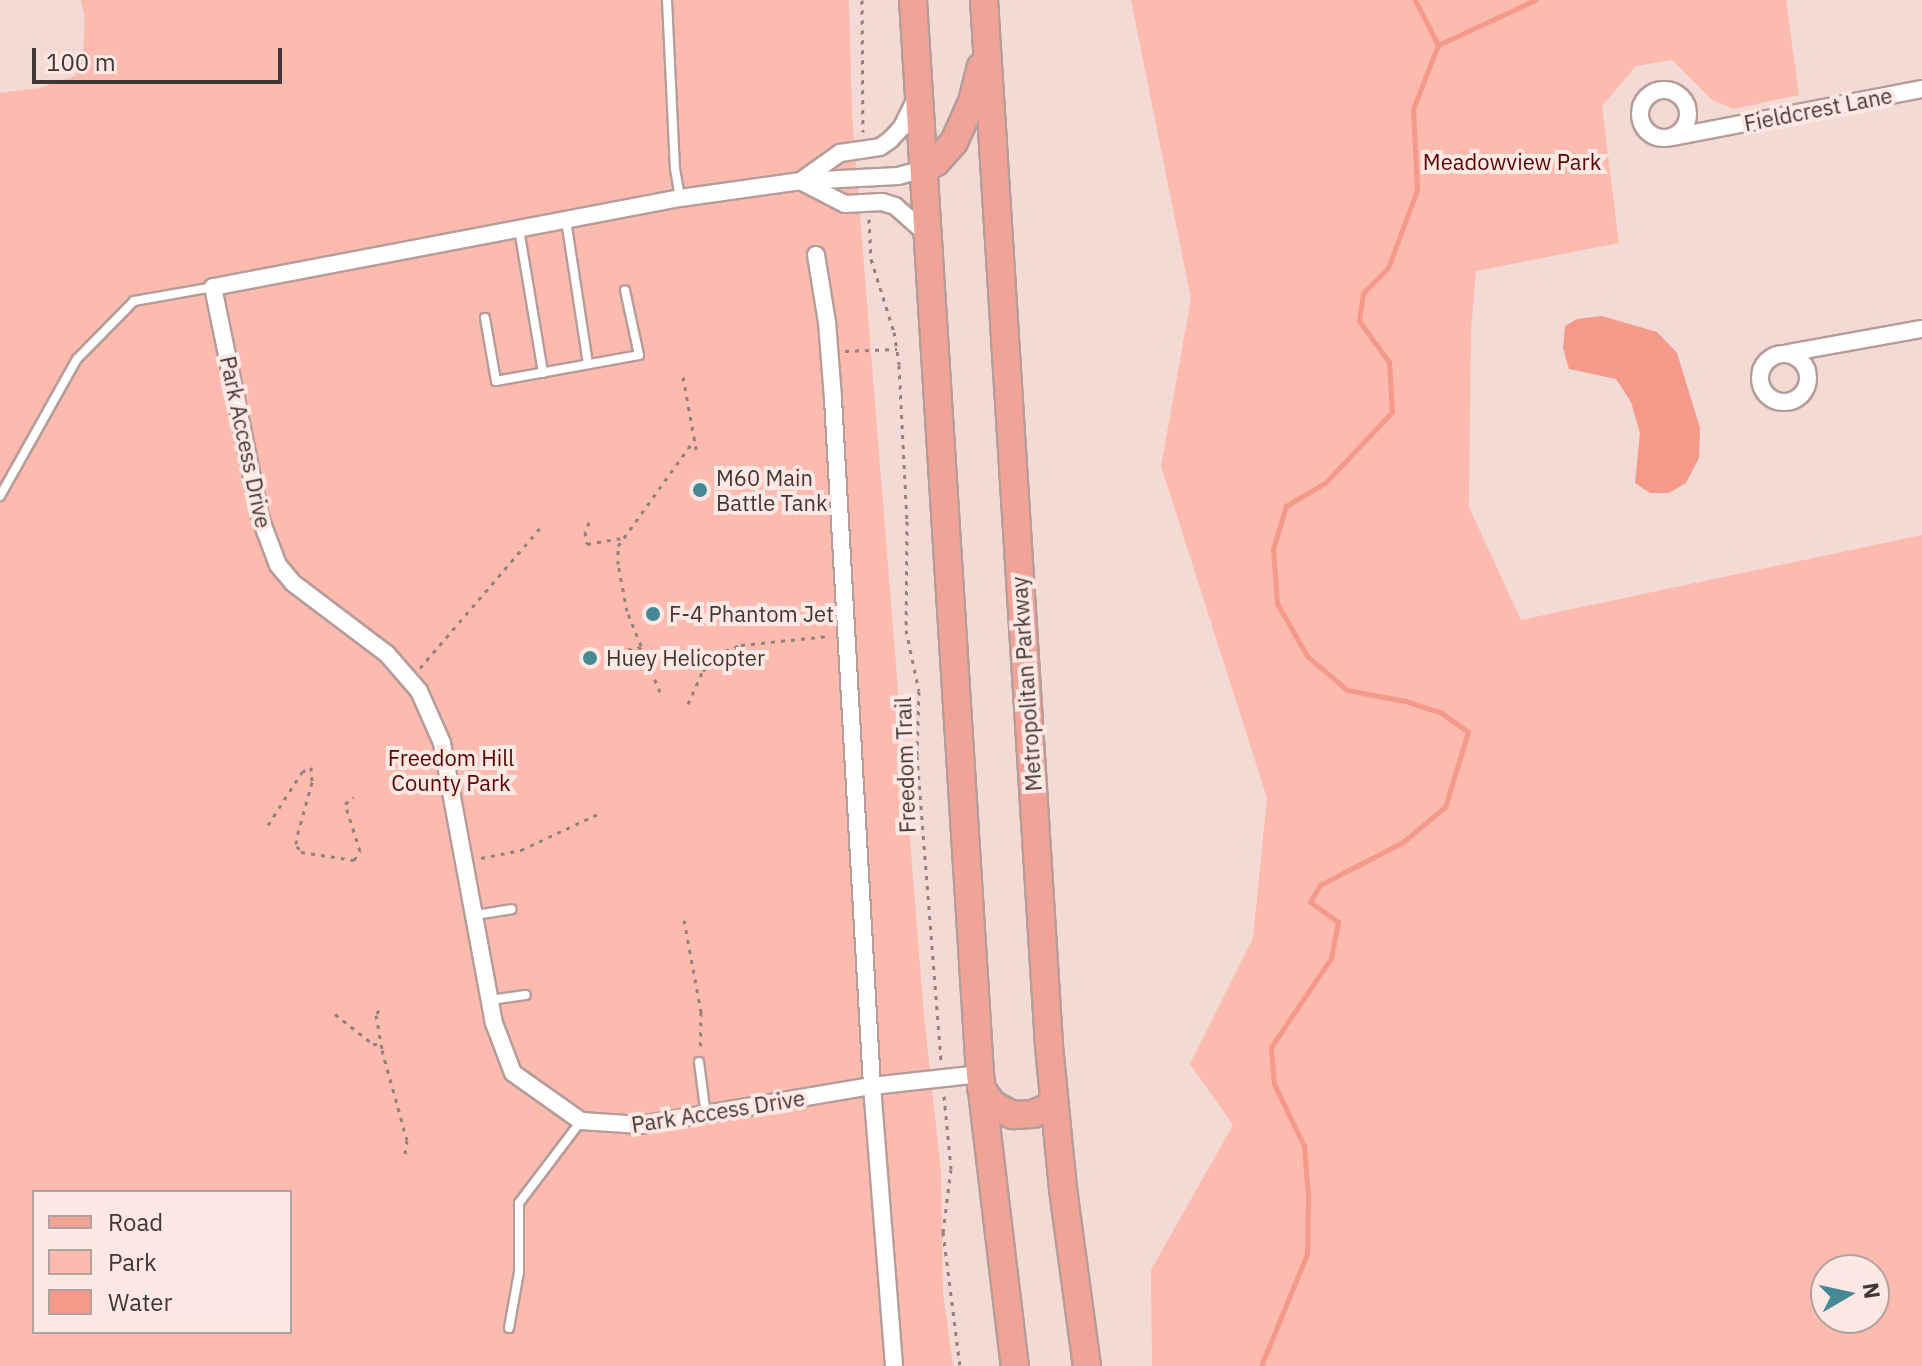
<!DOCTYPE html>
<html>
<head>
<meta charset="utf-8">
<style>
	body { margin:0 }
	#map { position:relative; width:1922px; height:1366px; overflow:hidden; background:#f4dad5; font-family:"IBM Plex Sans",sans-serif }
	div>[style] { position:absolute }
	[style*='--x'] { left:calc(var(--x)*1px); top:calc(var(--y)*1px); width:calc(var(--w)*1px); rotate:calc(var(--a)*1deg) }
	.green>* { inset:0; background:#fdbaaf }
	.water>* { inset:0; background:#f5998a }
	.stream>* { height:5px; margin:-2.5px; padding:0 2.5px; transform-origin:2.5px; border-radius:2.5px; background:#f5998a }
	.path>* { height:3px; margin-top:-1.5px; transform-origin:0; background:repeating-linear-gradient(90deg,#92817e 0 4px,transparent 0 10px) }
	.roads { filter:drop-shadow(2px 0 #b69d99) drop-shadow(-2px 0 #b69d99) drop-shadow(0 2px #b69d99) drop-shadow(0 -2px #b69d99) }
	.lane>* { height:8px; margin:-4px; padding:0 4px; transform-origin:4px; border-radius:4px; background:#fff }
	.street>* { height:16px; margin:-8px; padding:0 8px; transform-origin:8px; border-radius:8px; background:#fff }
	.street>.ring { margin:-8px; padding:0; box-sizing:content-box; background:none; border:16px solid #fff; border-radius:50% }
	.primary>* { height:26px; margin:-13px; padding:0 13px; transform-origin:13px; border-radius:13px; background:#f1a398 }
	.dots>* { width:22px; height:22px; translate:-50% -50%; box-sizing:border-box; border:4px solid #fee8e4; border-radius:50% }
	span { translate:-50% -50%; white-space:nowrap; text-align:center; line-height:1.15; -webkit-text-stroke:8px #fee8e4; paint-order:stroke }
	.street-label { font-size:22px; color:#413735 }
	.park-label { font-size:22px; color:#580501 }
	.poi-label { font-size:22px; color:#413735 }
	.left { translate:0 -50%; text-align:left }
	.legend { position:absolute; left:32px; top:1190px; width:260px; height:144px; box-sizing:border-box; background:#fee8e4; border:2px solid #b2a19e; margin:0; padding:10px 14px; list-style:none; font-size:24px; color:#413735 }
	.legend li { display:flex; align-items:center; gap:16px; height:40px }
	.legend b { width:40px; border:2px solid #b2a19e }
	.north { position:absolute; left:1810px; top:1254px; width:80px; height:80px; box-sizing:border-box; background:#fee8e4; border:2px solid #b2a19e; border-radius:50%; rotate:81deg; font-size:22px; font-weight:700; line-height:32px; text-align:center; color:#413735 }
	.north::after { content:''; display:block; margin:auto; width:28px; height:36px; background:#448995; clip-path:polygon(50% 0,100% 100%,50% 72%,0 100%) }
	.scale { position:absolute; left:32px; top:48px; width:250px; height:36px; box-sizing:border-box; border:4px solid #413735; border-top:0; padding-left:10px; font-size:24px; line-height:28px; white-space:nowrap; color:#413735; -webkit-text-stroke:6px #fee8e4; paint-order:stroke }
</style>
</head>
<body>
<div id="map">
	<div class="green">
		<div style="clip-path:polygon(evenodd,81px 0,849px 0,852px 115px,924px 1015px,941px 1172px,943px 1293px,953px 1366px,0 1366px,0 93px,39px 88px,75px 76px,83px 55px,85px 21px,81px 0,34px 1192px,290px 1192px,290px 1332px,34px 1332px,34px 1192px)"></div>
		<div style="clip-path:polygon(evenodd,1131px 0,1786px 0,1799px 95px,1733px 109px,1712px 100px,1672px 60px,1636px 66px,1602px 106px,1619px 243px,1476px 271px,1471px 331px,1469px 507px,1521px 620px,1922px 535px,1922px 1366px,1152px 1366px,1151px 1270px,1233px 1125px,1190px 1064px,1253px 938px,1267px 798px,1161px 466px,1191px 299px,1131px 0,1826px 1270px,1874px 1270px,1874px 1318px,1826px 1318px,1826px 1270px)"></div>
	</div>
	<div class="water">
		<div style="clip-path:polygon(1602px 316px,1657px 332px,1677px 353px,1700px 428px,1699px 458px,1686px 483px,1669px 493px,1650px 493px,1635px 483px,1640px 433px,1631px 402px,1616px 379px,1569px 369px,1563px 348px,1565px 326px,1577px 319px)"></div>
	</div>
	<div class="stream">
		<div style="--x:1415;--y:0;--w:51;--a:62.9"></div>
		<div style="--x:1261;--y:1366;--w:121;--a:-67.7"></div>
		<div style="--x:1307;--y:1254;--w:58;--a:-89"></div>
		<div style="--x:1308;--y:1196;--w:50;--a:-94.6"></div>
		<div style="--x:1304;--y:1146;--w:69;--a:-115.8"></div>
		<div style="--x:1274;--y:1084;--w:37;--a:-95"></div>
		<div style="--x:1271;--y:1047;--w:107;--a:-56"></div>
		<div style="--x:1331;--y:958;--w:37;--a:-79"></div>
		<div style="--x:1338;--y:922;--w:34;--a:-144"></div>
		<div style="--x:1310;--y:902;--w:20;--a:-60"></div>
		<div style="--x:1320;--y:885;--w:93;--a:-27.4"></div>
		<div style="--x:1403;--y:842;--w:55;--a:-39.8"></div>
		<div style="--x:1445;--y:807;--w:78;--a:-73"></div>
		<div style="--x:1468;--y:732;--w:32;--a:-144"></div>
		<div style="--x:1442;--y:713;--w:39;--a:-162"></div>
		<div style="--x:1405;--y:701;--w:59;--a:-169.3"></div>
		<div style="--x:1347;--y:690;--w:52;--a:-139.6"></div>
		<div style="--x:1307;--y:656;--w:61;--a:-119.5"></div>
		<div style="--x:1277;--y:603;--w:54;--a:-94.2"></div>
		<div style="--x:1273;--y:549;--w:45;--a:-73.2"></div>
		<div style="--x:1286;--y:506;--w:45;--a:-30.5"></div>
		<div style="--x:1325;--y:483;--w:98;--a:-46.7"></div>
		<div style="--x:1392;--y:412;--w:50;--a:-93.4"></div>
		<div style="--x:1389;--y:362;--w:51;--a:-126.2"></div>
		<div style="--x:1359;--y:321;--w:28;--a:-82"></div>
		<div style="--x:1363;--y:293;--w:35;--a:-45"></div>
		<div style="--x:1388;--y:268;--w:83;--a:-69.6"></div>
		<div style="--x:1417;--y:190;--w:81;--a:-92.8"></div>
		<div style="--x:1413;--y:109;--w:69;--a:-68.7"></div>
		<div style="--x:1438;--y:45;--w:107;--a:-24.9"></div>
	</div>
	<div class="path">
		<div style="--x:862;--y:0;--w:132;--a:89.6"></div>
		<div style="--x:869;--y:219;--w:40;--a:87.1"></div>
		<div style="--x:871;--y:259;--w:77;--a:72.5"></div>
		<div style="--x:894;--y:332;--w:33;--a:81"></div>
		<div style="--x:899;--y:365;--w:156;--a:87.1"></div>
		<div style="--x:907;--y:521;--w:109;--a:90.5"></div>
		<div style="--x:906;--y:630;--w:62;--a:78"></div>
		<div style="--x:919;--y:691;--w:65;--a:91.8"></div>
		<div style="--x:917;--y:756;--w:309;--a:85.5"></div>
		<div style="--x:845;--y:351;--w:52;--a:-2.2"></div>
		<div style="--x:683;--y:377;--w:78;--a:79.7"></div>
		<div style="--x:589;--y:522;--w:11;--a:112"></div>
		<div style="--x:585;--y:532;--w:12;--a:81"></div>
		<div style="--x:587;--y:544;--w:35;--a:-10"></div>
		<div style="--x:608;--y:653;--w:35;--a:-10"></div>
		<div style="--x:420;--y:668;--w:184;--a:-49.4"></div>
		<div style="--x:660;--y:692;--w:87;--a:-112.2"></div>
		<div style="--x:627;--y:611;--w:48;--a:-100.8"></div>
		<div style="--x:618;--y:564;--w:18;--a:-90"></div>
		<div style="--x:618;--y:546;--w:132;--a:-54.3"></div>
		<div style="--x:688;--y:704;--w:36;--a:-66"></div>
		<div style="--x:703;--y:671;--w:30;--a:-42"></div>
		<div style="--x:725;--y:651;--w:17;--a:-21"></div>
		<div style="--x:741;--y:645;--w:89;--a:-5.8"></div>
		<div style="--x:268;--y:825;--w:63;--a:-57.3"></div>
		<div style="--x:302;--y:772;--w:10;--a:-29"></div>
		<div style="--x:311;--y:767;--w:15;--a:86"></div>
		<div style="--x:312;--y:782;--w:60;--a:105.4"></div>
		<div style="--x:296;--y:840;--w:6;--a:81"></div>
		<div style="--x:297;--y:846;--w:7;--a:56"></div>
		<div style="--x:301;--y:852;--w:54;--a:8.6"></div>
		<div style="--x:354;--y:860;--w:11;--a:-56"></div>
		<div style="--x:360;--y:851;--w:49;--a:-107.7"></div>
		<div style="--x:345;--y:804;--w:11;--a:-38"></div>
		<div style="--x:481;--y:858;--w:41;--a:-11.3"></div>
		<div style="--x:521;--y:850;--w:87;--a:-25.1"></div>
		<div style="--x:684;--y:920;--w:94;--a:79.5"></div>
		<div style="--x:701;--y:1012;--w:39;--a:91"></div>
		<div style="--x:379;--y:1010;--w:6;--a:121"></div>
		<div style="--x:376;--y:1015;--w:36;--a:80"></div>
		<div style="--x:382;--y:1050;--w:93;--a:74.5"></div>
		<div style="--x:407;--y:1140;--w:15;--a:98"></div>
		<div style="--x:335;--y:1014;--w:48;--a:38.3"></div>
		<div style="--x:373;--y:1044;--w:8;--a:0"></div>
		<div style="--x:944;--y:1096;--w:73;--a:84.5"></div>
		<div style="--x:951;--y:1169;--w:64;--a:97.2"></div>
		<div style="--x:943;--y:1232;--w:135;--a:82.8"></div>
	</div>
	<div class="roads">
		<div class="lane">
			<div style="--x:667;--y:0;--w:169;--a:87.3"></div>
			<div style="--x:675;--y:169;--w:29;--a:80"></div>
			<div style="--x:566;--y:220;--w:146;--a:81.3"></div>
			<div style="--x:519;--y:229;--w:146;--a:80.5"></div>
			<div style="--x:485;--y:318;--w:64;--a:80.1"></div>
			<div style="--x:496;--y:381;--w:145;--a:-10.3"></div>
			<div style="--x:639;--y:355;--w:66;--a:-102.2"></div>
			<div style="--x:0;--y:496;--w:157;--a:-60.7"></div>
			<div style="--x:77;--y:359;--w:81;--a:-45.5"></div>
			<div style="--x:134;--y:301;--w:80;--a:-10"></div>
			<div style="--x:475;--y:915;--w:37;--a:-9"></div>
			<div style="--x:490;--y:1000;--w:36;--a:-8"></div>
			<div style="--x:699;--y:1062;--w:54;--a:82.6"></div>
			<div style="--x:509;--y:1328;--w:57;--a:-79.9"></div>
			<div style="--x:519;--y:1272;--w:69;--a:-90"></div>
			<div style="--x:519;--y:1203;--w:103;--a:-52.9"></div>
		</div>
		<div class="street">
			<div class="ring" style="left:1640px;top:90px;width:32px;height:32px"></div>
			<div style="--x:1673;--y:137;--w:254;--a:-10.9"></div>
			<div style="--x:924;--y:169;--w:27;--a:165"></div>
			<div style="--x:898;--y:176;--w:97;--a:177"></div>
			<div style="--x:801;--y:181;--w:122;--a:172"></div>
			<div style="--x:680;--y:198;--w:475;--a:169.2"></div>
			<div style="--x:213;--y:287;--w:238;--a:78.4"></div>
			<div style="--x:261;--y:520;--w:48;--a:69.3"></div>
			<div style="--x:278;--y:565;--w:23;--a:50"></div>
			<div style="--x:293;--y:583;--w:118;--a:37.1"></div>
			<div style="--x:387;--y:654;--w:49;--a:49.1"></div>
			<div style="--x:419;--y:691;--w:57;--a:66.1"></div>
			<div style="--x:442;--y:743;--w:285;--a:79.5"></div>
			<div style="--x:494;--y:1023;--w:53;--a:69.2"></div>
			<div style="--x:513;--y:1073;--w:83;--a:35.2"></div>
			<div style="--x:581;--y:1121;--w:60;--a:3.8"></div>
			<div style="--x:641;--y:1125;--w:234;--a:-9.6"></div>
			<div style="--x:872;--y:1086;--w:109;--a:-6.3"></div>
			<div style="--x:802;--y:180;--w:47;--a:-35.4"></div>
			<div style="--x:840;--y:153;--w:40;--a:-8.5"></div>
			<div style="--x:880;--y:147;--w:12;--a:-35"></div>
			<div style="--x:890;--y:140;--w:18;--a:-47"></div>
			<div style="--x:902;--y:127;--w:32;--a:-64"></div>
			<div style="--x:802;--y:182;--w:48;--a:27.1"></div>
			<div style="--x:845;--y:204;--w:37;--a:-3"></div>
			<div style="--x:882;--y:202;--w:14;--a:17"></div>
			<div style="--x:895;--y:206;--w:45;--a:41.4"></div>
			<div style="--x:816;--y:255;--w:68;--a:80.7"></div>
			<div style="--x:827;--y:322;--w:77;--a:85.5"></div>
			<div style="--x:833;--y:399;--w:688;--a:86.75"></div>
			<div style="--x:872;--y:1086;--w:281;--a:85.5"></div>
			<div style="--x:1788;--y:353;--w:136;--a:-10.2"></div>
			<div class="ring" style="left:1760px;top:354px;width:32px;height:32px"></div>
		</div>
		<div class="primary">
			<div style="--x:913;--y:0;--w:1076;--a:86.43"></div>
			<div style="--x:980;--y:1074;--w:294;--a:83.2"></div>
			<div style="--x:984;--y:0;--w:1048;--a:86.44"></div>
			<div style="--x:1049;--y:1046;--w:144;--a:84.4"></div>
			<div style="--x:1063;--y:1189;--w:179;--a:82.3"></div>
			<div style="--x:924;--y:169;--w:14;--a:-30"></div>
			<div style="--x:936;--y:162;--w:27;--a:-48"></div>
			<div style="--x:954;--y:142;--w:44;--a:-65.8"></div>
			<div style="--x:972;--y:102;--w:36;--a:-76"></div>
			<div style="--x:981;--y:1088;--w:19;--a:55"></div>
			<div style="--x:992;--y:1104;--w:24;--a:28"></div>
			<div style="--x:1013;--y:1115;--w:20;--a:-3"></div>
			<div style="--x:1033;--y:1114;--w:23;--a:-23"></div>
		</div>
	</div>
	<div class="dots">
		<div style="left:700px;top:490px;background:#448995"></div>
		<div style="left:653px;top:614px;background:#448995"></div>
		<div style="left:590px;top:658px;background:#448995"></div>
	</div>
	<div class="street-label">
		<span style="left:1818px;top:109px;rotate:-11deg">Fieldcrest Lane</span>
		<span style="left:246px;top:442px;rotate:78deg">Park Access Drive</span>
		<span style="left:1026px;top:684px;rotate:-94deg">Metropolitan Parkway</span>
		<span style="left:905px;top:765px;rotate:-92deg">Freedom Trail</span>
		<span style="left:718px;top:1111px;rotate:-9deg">Park Access Drive</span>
	</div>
	<div class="park-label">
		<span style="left:1512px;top:162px">Meadowview Park</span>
		<span style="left:451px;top:770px">Freedom Hill<br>County Park</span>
	</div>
	<div class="poi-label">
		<span class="left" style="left:716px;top:490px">M60 Main<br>Battle Tank</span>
		<span class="left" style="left:669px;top:614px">F-4 Phantom Jet</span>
		<span class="left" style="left:606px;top:658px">Huey Helicopter</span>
	</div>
	<ul class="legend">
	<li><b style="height:10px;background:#f1a398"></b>Road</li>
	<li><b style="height:22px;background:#fdbaaf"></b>Park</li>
	<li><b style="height:22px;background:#f5998a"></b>Water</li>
	</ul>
	<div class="north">N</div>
	<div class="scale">100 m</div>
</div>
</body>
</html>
